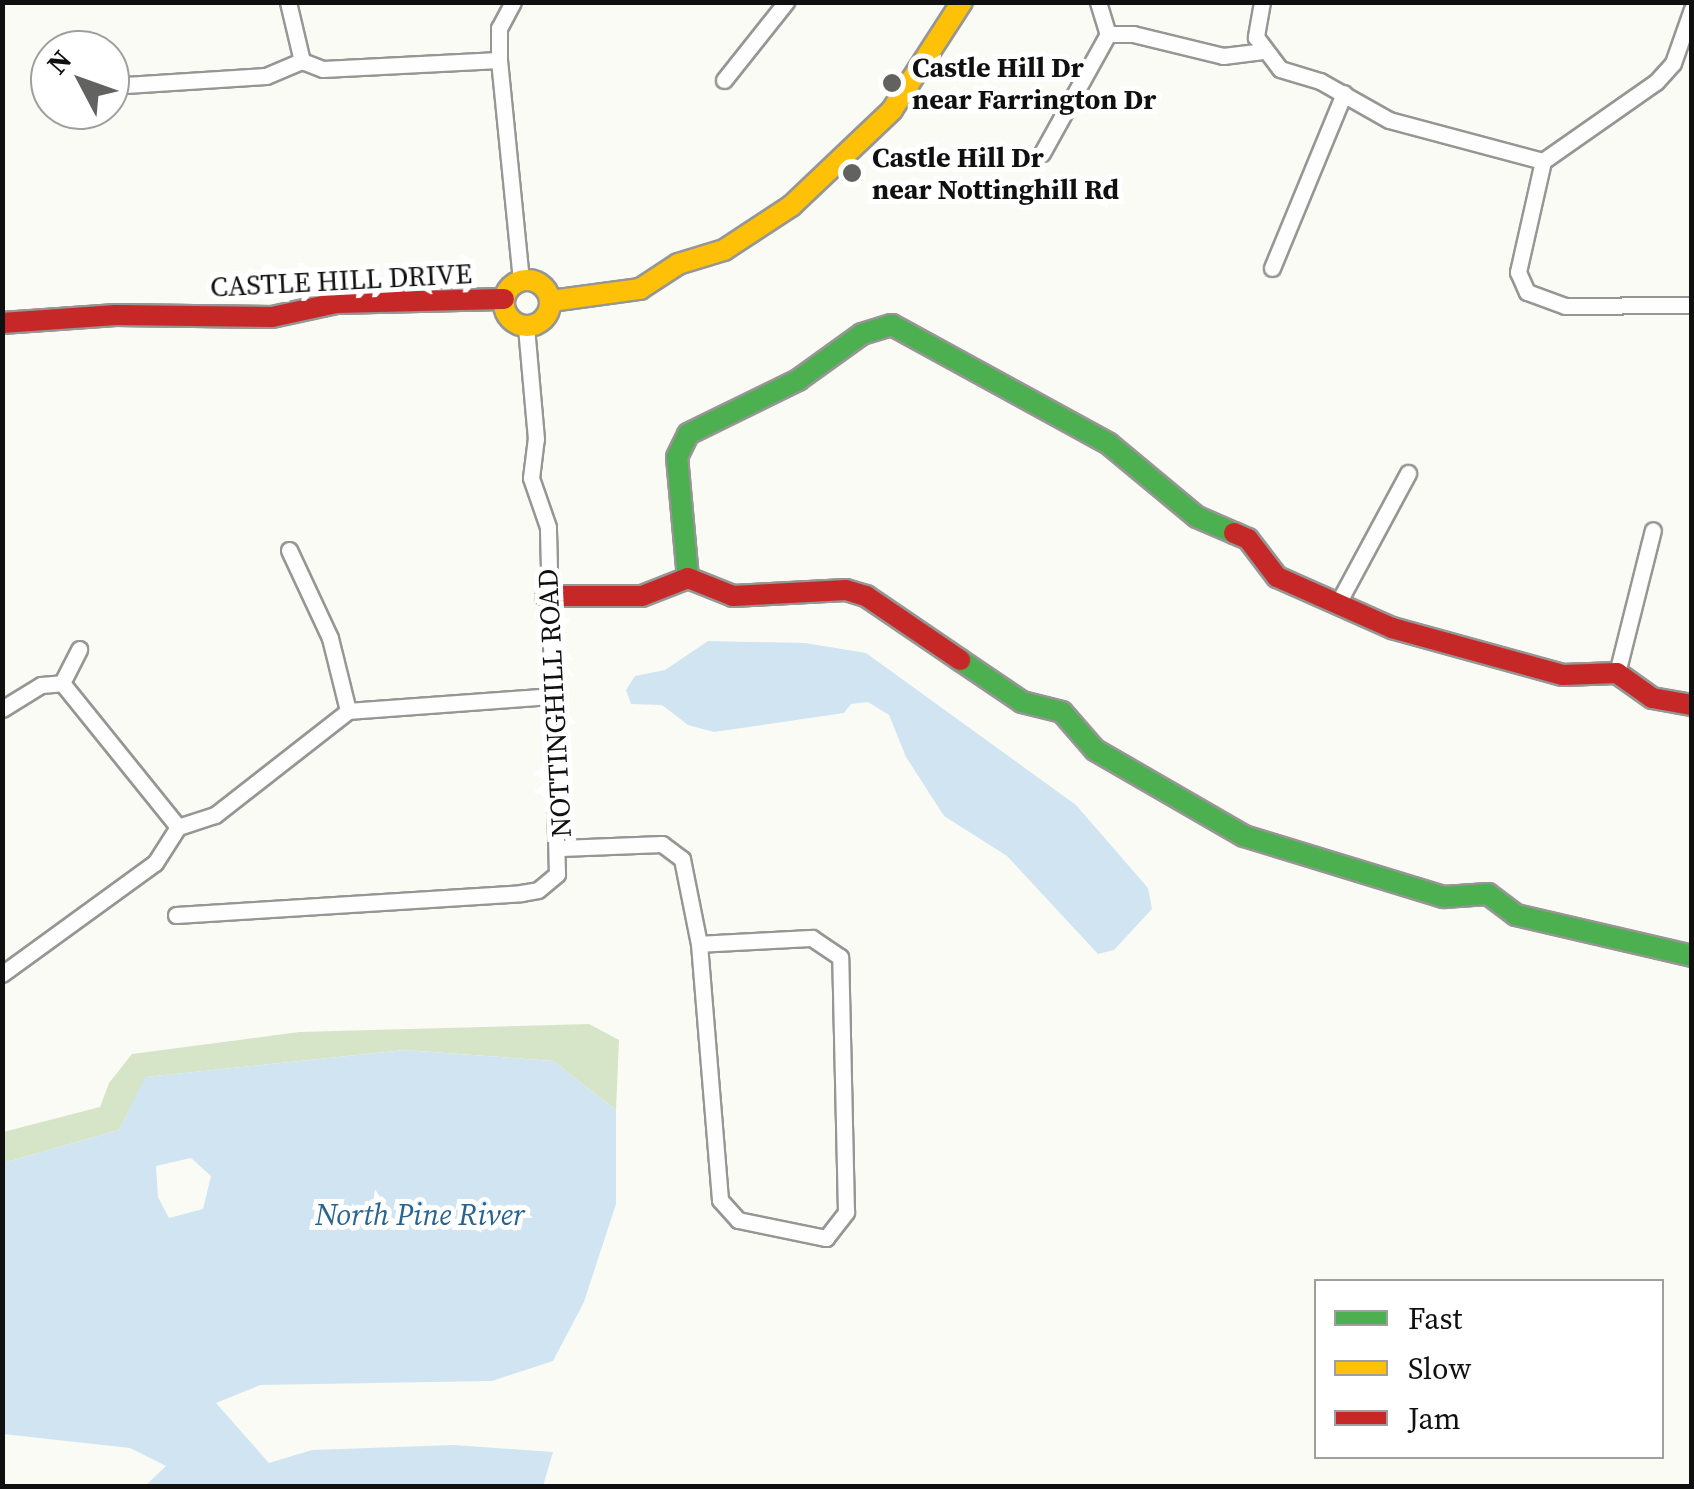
<!DOCTYPE html>
<html>
<head>
<meta charset="utf-8">
<style>
	body { margin:0 }
	#map { position:relative; width:1694px; height:1489px; overflow:hidden; background:#fbfbf6; font-family:"Source Serif 4",serif }
	div>[style] { position:absolute }
	[style*='--x'] { left:calc(var(--x)*1px); top:calc(var(--y)*1px); width:calc(var(--w)*1px); rotate:calc(var(--a)*1deg) }
	.forest>* { inset:0; background:#d6e5c8 }
	.water>* { inset:0; background:#d0e5f1 }
	.roads { filter:drop-shadow(2px 0 #969694) drop-shadow(-2px 0 #969694) drop-shadow(0 2px #969694) drop-shadow(0 -2px #969694) }
	.street>* { height:15px; margin:-7.5px; padding:0 7.5px; transform-origin:7.5px; border-radius:7.5px; background:#fefefe }
	.fast>* { height:20px; margin:-10px; padding:0 10px; transform-origin:10px; border-radius:10px; background:#4caf50 }
	.slow>* { height:20px; margin:-10px; padding:0 10px; transform-origin:10px; border-radius:10px; background:#ffc107 }
	.slow>.ring { margin:-10px; padding:0; box-sizing:content-box; background:none; border:20px solid #ffc107; border-radius:50% }
	.jam>* { height:20px; margin:-10px; padding:0 10px; transform-origin:10px; border-radius:10px; background:#c62828 }
	.dots>* { width:28px; height:28px; translate:-50% -50%; box-sizing:border-box; border:5px solid #fff; border-radius:50% }
	span { translate:-50% -50%; white-space:nowrap; text-align:center; line-height:1.15; -webkit-text-stroke:10px #fff; paint-order:stroke }
	.poi-label { font-size:28px; color:#101010; font-weight:700 }
	.left { translate:0 -50%; text-align:left }
	.street-label { font-size:28px; color:#101010 }
	.water-label { font-size:30px; color:#286392; font-style:italic }
	.frame { position:absolute; inset:0; border:5px solid #101010; pointer-events:none }
	.legend { position:absolute; left:1314px; top:1279px; width:350px; height:180px; box-sizing:border-box; background:#fff; border:2px solid #9f9f9f; margin:0; padding:12px 18px; list-style:none; font-size:30px; color:#101010 }
	.legend li { display:flex; align-items:center; gap:20px; height:50px }
	.legend b { width:50px; border:2px solid #9f9f9f }
	.north { position:absolute; left:30px; top:30px; width:100px; height:100px; box-sizing:border-box; background:#fff; border:2px solid #9f9f9f; border-radius:50%; rotate:311deg; font-size:28px; font-weight:700; line-height:40px; text-align:center; color:#101010 }
	.north::after { content:''; display:block; margin:auto; width:35px; height:45px; background:#626260; clip-path:polygon(50% 0,100% 100%,50% 72%,0 100%) }
</style>
</head>
<body>
<div id="map">
	<div class="forest">
		<div style="clip-path:polygon(589px 1024px,619px 1040px,616px 1110px,553px 1061px,405px 1050px,146px 1077px,119px 1130px,3px 1163px,3px 1132px,100px 1107px,109px 1083px,132px 1054px,299px 1032px)"></div>
	</div>
	<div class="water">
		<div style="clip-path:polygon(708px 641px,805px 643px,866px 653px,1076px 805px,1148px 888px,1152px 909px,1114px 950px,1098px 954px,1007px 856px,944px 816px,906px 757px,889px 715px,868px 702px,851px 704px,844px 713px,714px 732px,688px 725px,662px 705px,631px 704px,626px 690px,635px 676px,665px 670px)"></div>
		<div style="clip-path:polygon(evenodd,405px 1050px,553px 1061px,616px 1110px,616px 1204px,584px 1302px,553px 1361px,492px 1381px,260px 1385px,216px 1403px,269px 1463px,312px 1450px,454px 1445px,553px 1452px,543px 1486px,145px 1486px,166px 1466px,130px 1448px,3px 1434px,3px 1163px,119px 1130px,145px 1077px,405px 1050px,191px 1158px,211px 1176px,203px 1209px,169px 1218px,158px 1197px,156px 1166px,191px 1158px)"></div>
	</div>
	<div class="roads">
		<div class="street">
			<div style="--x:288;--y:2;--w:61;--a:76.7"></div>
			<div style="--x:302;--y:61;--w:22;--a:21"></div>
			<div style="--x:323;--y:69;--w:176;--a:-2.9"></div>
			<div style="--x:513;--y:2;--w:30;--a:118"></div>
			<div style="--x:499;--y:28;--w:32;--a:90"></div>
			<div style="--x:499;--y:60;--w:222;--a:84.3"></div>
			<div style="--x:1098;--y:2;--w:34;--a:73"></div>
			<div style="--x:1262;--y:2;--w:36;--a:100"></div>
			<div style="--x:1256;--y:37;--w:40;--a:53"></div>
			<div style="--x:1280;--y:69;--w:42;--a:16.7"></div>
			<div style="--x:1320;--y:81;--w:79;--a:29.5"></div>
			<div style="--x:1389;--y:120;--w:159;--a:14.9"></div>
			<div style="--x:1543;--y:161;--w:138;--a:-35"></div>
			<div style="--x:1656;--y:82;--w:25;--a:-48"></div>
			<div style="--x:1673;--y:63;--w:57;--a:-70.6"></div>
			<div style="--x:724;--y:80;--w:100;--a:-51.5"></div>
			<div style="--x:110;--y:86;--w:156;--a:-3.7"></div>
			<div style="--x:266;--y:76;--w:39;--a:-23"></div>
			<div style="--x:1042;--y:153;--w:136;--a:-61"></div>
			<div style="--x:1108;--y:34;--w:25;--a:0"></div>
			<div style="--x:1133;--y:34;--w:93;--a:13.7"></div>
			<div style="--x:1223;--y:56;--w:38;--a:-7"></div>
			<div style="--x:1543;--y:161;--w:114;--a:102.7"></div>
			<div style="--x:1518;--y:272;--w:22;--a:66"></div>
			<div style="--x:1527;--y:292;--w:40;--a:20.2"></div>
			<div style="--x:1565;--y:306;--w:127;--a:-0.5"></div>
			<div style="--x:1272;--y:268;--w:189;--a:-67.6"></div>
			<div style="--x:289;--y:550;--w:97;--a:65"></div>
			<div style="--x:330;--y:638;--w:75;--a:76.1"></div>
			<div style="--x:1337;--y:605;--w:150;--a:-61.7"></div>
			<div style="--x:1617;--y:673;--w:147;--a:-75.9"></div>
			<div style="--x:62;--y:683;--w:185;--a:51.1"></div>
			<div style="--x:62;--y:683;--w:38;--a:-63"></div>
			<div style="--x:2;--y:709;--w:46;--a:-31.6"></div>
			<div style="--x:41;--y:685;--w:21;--a:-5"></div>
			<div style="--x:561;--y:848;--w:101;--a:-2.3"></div>
			<div style="--x:662;--y:844;--w:25;--a:37"></div>
			<div style="--x:682;--y:859;--w:87;--a:78.7"></div>
			<div style="--x:699;--y:944;--w:257;--a:85.3"></div>
			<div style="--x:720;--y:1200;--w:27;--a:48"></div>
			<div style="--x:738;--y:1220;--w:90;--a:11.6"></div>
			<div style="--x:826;--y:1238;--w:33;--a:-52"></div>
			<div style="--x:846;--y:1212;--w:255;--a:-91.3"></div>
			<div style="--x:840;--y:957;--w:34;--a:-146"></div>
			<div style="--x:812;--y:938;--w:113;--a:177"></div>
			<div style="--x:176;--y:915;--w:346;--a:-3.6"></div>
			<div style="--x:521;--y:893;--w:17;--a:-10"></div>
			<div style="--x:538;--y:890;--w:25;--a:-40"></div>
			<div style="--x:557;--y:874;--w:347;--a:-91.5"></div>
			<div style="--x:548;--y:527;--w:52;--a:-109.1"></div>
			<div style="--x:531;--y:478;--w:39;--a:-83"></div>
			<div style="--x:536;--y:439;--w:112;--a:-95.1"></div>
			<div style="--x:2;--y:974;--w:189;--a:-36"></div>
			<div style="--x:155;--y:863;--w:43;--a:-57.4"></div>
			<div style="--x:178;--y:827;--w:39;--a:-18"></div>
			<div style="--x:215;--y:815;--w:169;--a:-38"></div>
			<div style="--x:348;--y:711;--w:206;--a:-4.2"></div>
		</div>
		<div class="fast">
			<div style="--x:688;--y:578;--w:121;--a:-95.2"></div>
			<div style="--x:677;--y:457;--w:25;--a:-64"></div>
			<div style="--x:688;--y:434;--w:123;--a:-26.1"></div>
			<div style="--x:798;--y:380;--w:79;--a:-35.7"></div>
			<div style="--x:862;--y:334;--w:31;--a:-17"></div>
			<div style="--x:892;--y:325;--w:247;--a:28.7"></div>
			<div style="--x:1109;--y:444;--w:114;--a:39.7"></div>
			<div style="--x:1197;--y:517;--w:40;--a:23.4"></div>
			<div style="--x:960;--y:660;--w:75;--a:34.1"></div>
			<div style="--x:1022;--y:702;--w:41;--a:14"></div>
			<div style="--x:1062;--y:712;--w:50;--a:49"></div>
			<div style="--x:1095;--y:750;--w:172;--a:30"></div>
			<div style="--x:1244;--y:836;--w:209;--a:17"></div>
			<div style="--x:1444;--y:897;--w:44;--a:-3.9"></div>
			<div style="--x:1488;--y:894;--w:35;--a:37"></div>
			<div style="--x:1516;--y:915;--w:181;--a:13.1"></div>
		</div>
		<div class="slow">
			<div class="ring" style="left:504px;top:280px;width:26px;height:26px"></div>
			<div style="--x:551;--y:301;--w:90;--a:-7.7"></div>
			<div style="--x:640;--y:289;--w:45;--a:-33.3"></div>
			<div style="--x:678;--y:264;--w:48;--a:-16.9"></div>
			<div style="--x:724;--y:250;--w:80;--a:-33.3"></div>
			<div style="--x:791;--y:206;--w:139;--a:-43.5"></div>
			<div style="--x:892;--y:110;--w:129;--a:-57.1"></div>
		</div>
		<div class="jam">
			<div style="--x:2;--y:323;--w:114;--a:-4"></div>
			<div style="--x:116;--y:315;--w:156;--a:0.7"></div>
			<div style="--x:272;--y:317;--w:66;--a:-12.3"></div>
			<div style="--x:336;--y:303;--w:168;--a:-1.4"></div>
			<div style="--x:1234;--y:533;--w:15;--a:23"></div>
			<div style="--x:1248;--y:539;--w:48;--a:52.7"></div>
			<div style="--x:1277;--y:577;--w:126;--a:23.9"></div>
			<div style="--x:1392;--y:628;--w:177;--a:15.4"></div>
			<div style="--x:1563;--y:675;--w:54;--a:-2.1"></div>
			<div style="--x:1617;--y:673;--w:43;--a:35.5"></div>
			<div style="--x:1652;--y:698;--w:41;--a:9.9"></div>
			<div style="--x:546;--y:596;--w:96;--a:0"></div>
			<div style="--x:642;--y:596;--w:49;--a:-21.4"></div>
			<div style="--x:688;--y:578;--w:48;--a:21.8"></div>
			<div style="--x:733;--y:596;--w:113;--a:-3"></div>
			<div style="--x:846;--y:590;--w:21;--a:17"></div>
			<div style="--x:866;--y:596;--w:114;--a:34.2"></div>
		</div>
	</div>
	<div class="dots">
		<div style="left:892px;top:83px;background:#626260"></div>
		<div style="left:852px;top:173px;background:#626260"></div>
	</div>
	<div class="poi-label">
		<span class="left" style="left:912px;top:83px">Castle Hill Dr<br>near Farrington Dr</span>
		<span class="left" style="left:872px;top:173px">Castle Hill Dr<br>near Nottinghill Rd</span>
	</div>
	<div class="street-label">
		<span style="left:341px;top:280px;rotate:-3deg">CASTLE HILL DRIVE</span>
		<span style="left:554px;top:703px;rotate:-93deg">NOTTINGHILL ROAD</span>
	</div>
	<div class="water-label">
		<span style="left:420px;top:1215px">North Pine River</span>
	</div>
	<div class="frame"></div>
	<ul class="legend">
	<li><b style="height:12px;background:#4caf50"></b>Fast</li>
	<li><b style="height:12px;background:#ffc107"></b>Slow</li>
	<li><b style="height:12px;background:#c62828"></b>Jam</li>
	</ul>
	<div class="north">N</div>
</div>
</body>
</html>
